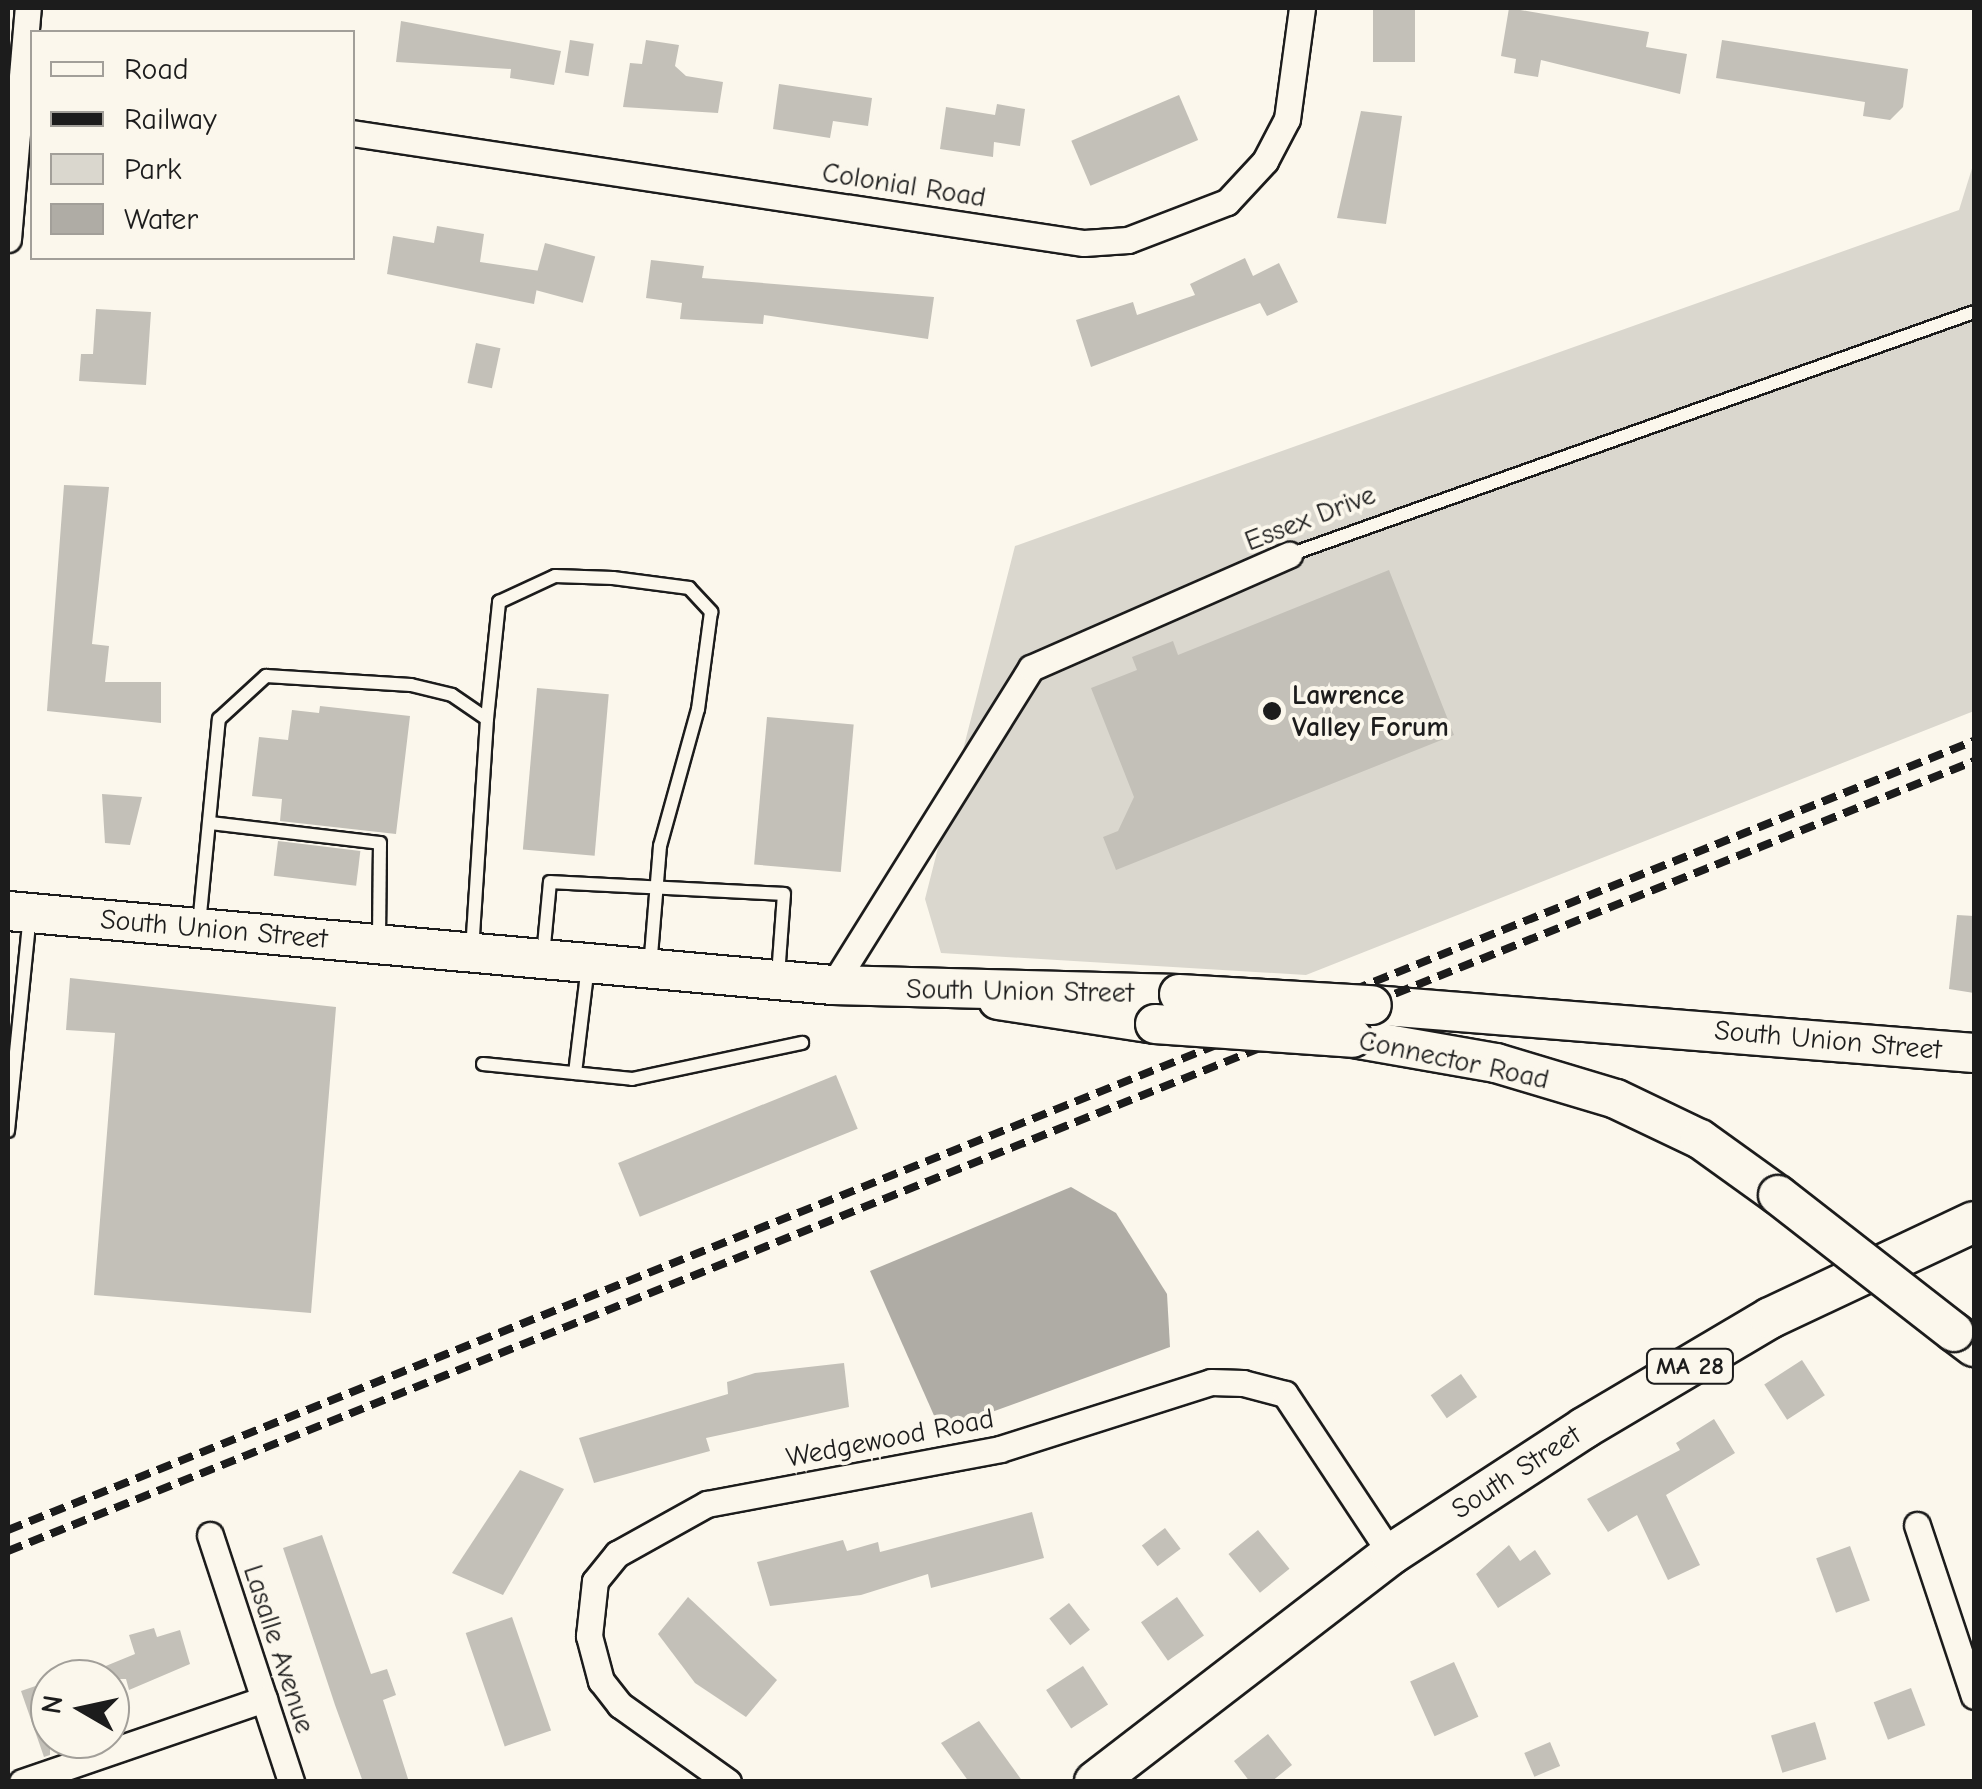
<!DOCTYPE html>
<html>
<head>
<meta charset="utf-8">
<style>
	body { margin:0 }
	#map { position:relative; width:1982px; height:1789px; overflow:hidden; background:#fbf7ec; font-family:"Comic Neue",sans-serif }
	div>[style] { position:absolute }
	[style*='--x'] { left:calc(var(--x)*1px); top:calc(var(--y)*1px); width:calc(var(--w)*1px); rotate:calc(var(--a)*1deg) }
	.green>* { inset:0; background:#dad7ce }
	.water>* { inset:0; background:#afaca5 }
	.building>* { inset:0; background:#c3c0b8; transform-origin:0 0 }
	.roads { filter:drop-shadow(2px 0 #1c1c1c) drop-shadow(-2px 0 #1c1c1c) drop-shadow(0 2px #1c1c1c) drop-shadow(0 -2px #1c1c1c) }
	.service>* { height:12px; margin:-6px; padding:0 6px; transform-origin:6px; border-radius:6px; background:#fbf7ec }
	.minor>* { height:25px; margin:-12.5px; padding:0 12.5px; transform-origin:12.5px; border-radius:12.5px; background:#fbf7ec }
	.secondary>* { height:38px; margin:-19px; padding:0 19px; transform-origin:19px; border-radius:19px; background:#fbf7ec }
	.primary>* { height:40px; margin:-20px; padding:0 20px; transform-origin:20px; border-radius:20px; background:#fbf7ec }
	.rail>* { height:8px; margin-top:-4px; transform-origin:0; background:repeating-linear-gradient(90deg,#1c1c1c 0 15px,transparent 0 23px) }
	.bridges { filter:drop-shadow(2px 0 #1c1c1c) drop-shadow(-2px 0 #1c1c1c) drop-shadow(0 2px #1c1c1c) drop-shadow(0 -2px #1c1c1c) }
	.secondary-bridge>* { height:38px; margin:-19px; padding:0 19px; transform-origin:19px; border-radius:19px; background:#fbf7ec }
	.dots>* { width:28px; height:28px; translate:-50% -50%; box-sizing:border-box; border:5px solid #fbf7ec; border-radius:50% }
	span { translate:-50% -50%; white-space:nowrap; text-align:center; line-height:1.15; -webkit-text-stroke:8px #fbf7ec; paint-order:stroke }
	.shield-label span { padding:2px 8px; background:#fbf7ec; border:2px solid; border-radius:8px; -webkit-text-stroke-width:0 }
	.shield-label { font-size:25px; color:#1c1c1c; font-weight:700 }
	.street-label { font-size:28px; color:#1c1c1c }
	.poi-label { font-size:28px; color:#1c1c1c; font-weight:700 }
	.left { translate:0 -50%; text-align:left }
	.frame { position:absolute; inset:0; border:10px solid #1c1c1c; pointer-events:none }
	.legend { position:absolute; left:30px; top:30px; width:325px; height:230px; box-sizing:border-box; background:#fbf7ec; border:2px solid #a29f99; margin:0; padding:12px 18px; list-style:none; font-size:30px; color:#1c1c1c }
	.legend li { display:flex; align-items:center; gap:20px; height:50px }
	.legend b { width:50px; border:2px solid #a29f99 }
	.north { position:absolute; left:30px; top:1659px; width:100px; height:100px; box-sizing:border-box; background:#fbf7ec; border:2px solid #a29f99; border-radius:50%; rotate:279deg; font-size:28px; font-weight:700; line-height:40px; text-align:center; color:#1c1c1c }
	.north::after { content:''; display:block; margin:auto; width:35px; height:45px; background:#1c1c1c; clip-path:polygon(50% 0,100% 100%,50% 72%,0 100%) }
</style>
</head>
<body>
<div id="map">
	<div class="green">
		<div style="clip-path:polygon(1974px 162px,1974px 711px,1306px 975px,941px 953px,925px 899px,1015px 546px,1959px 210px)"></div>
	</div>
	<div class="water">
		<div style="clip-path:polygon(1071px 1187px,1116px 1213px,1167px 1294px,1170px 1347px,978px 1417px,936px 1420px,870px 1271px)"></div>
	</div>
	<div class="building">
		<div style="left:1373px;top:8px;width:42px;height:54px"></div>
		<div style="clip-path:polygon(1509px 8px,1649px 32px,1646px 47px,1687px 54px,1680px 94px,1541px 60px,1538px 77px,1514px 73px,1516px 59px,1501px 56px)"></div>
		<div style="clip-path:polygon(401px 21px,561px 51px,554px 85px,510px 78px,511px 69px,396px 62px)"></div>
		<div style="left:570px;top:40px;width:24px;height:33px;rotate:9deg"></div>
		<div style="clip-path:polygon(646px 40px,679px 45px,675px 66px,686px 76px,723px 82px,718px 113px,623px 107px,630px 63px,642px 64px)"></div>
		<div style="clip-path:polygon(1722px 40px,1908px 69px,1903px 107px,1890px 120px,1863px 116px,1865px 102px,1716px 78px)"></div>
		<div style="clip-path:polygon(779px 84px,872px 98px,868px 126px,833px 121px,830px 138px,773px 129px)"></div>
		<div style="left:1179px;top:95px;width:49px;height:117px;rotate:67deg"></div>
		<div style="clip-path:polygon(997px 104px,1025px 109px,1020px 146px,994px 142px,993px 157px,940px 149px,946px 107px,995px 115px)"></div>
		<div style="clip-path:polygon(1361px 111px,1402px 116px,1386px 224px,1337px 218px)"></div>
		<div style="clip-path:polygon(437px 226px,484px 234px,480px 262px,540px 271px,534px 304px,387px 274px,393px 236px,434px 243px)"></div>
		<div style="left:545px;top:243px;width:52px;height:48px;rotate:15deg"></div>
		<div style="clip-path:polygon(1245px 258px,1253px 276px,1279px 263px,1298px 302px,1267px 316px,1260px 303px,1091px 367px,1076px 320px,1133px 302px,1137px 315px,1195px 295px,1190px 284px)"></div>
		<div style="clip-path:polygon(651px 260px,704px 266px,702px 278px,934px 297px,928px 339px,764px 315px,763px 324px,680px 319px,682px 303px,646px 298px)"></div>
		<div style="clip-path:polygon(96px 309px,151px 312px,146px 385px,79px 381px,81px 354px,93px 354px)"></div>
		<div style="left:476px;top:343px;width:25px;height:41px;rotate:12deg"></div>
		<div style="clip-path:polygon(64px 485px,109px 487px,92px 644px,109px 646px,105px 682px,161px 682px,161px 723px,47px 711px)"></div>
		<div style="clip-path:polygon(1389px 570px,1454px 735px,1116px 870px,1103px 837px,1118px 831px,1134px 797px,1091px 688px,1137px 670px,1132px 657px,1173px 641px,1178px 655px)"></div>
		<div style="left:537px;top:688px;width:72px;height:162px;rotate:5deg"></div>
		<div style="clip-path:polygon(320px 706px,410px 716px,396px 834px,280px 821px,282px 799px,252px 796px,259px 737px,288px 740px,292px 710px,319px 713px)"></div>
		<div style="left:767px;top:717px;width:87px;height:148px;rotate:5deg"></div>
		<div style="clip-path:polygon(102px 794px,142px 797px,130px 845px,105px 843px)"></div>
		<div style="left:278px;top:841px;width:83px;height:35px;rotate:7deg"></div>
		<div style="clip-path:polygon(1957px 915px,1974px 916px,1974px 993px,1949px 989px)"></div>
		<div style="clip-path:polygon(70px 978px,336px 1007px,311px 1313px,94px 1295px,115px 1033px,66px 1030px)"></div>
		<div style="left:836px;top:1075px;width:58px;height:235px;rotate:68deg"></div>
		<div style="left:1802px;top:1360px;width:42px;height:45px;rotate:57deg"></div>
		<div style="clip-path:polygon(844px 1363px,849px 1407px,706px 1438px,710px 1451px,594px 1483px,579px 1438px,728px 1394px,727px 1382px,755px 1373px)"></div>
		<div style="left:1461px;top:1374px;width:28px;height:37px;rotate:55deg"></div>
		<div style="clip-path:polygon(1714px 1419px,1735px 1453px,1666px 1495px,1700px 1565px,1668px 1580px,1637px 1515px,1608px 1532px,1587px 1499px,1680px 1450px,1676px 1443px)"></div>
		<div style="clip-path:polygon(520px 1470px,564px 1489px,503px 1595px,452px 1573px)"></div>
		<div style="clip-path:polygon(1032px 1512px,1044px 1558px,931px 1588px,928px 1574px,861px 1595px,770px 1606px,757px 1562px,843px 1540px,847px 1551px,878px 1542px,880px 1552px)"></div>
		<div style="left:1165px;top:1528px;width:26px;height:29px;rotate:53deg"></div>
		<div style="left:1258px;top:1530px;width:50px;height:38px;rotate:51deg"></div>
		<div style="clip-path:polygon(322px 1535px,371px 1674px,387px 1669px,396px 1695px,383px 1700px,409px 1782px,363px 1782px,335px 1705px,283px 1548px)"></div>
		<div style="clip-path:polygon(1509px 1545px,1520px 1561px,1535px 1550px,1551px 1574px,1498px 1608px,1476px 1574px)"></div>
		<div style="left:1850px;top:1546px;width:58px;height:36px;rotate:70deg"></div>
		<div style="clip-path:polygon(688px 1597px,777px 1680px,746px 1717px,695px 1683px,658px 1634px)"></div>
		<div style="left:1177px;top:1597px;width:47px;height:44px;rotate:55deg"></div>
		<div style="left:1069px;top:1603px;width:34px;height:25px;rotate:52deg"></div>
		<div style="left:512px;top:1617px;width:120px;height:49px;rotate:71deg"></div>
		<div style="clip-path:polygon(154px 1628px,157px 1637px,180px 1630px,190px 1664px,129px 1690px,126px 1679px,74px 1679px,135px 1654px,129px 1635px)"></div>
		<div style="left:1454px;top:1662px;width:60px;height:48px;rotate:66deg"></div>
		<div style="left:1083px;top:1666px;width:46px;height:44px;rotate:57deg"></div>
		<div style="clip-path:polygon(50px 1681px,50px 1755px,44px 1757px,21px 1691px)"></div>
		<div style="left:1911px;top:1688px;width:40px;height:40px;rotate:69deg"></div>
		<div style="clip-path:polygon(979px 1721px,1023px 1782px,969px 1782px,941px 1743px)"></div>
		<div style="left:1815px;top:1722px;width:39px;height:46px;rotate:73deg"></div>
		<div style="clip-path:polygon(1268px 1734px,1292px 1765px,1271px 1782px,1250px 1782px,1234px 1761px)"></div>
		<div style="left:1550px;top:1742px;width:26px;height:28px;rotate:67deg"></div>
	</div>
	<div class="roads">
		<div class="service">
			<div style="--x:1289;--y:555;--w:727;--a:-19.53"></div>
			<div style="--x:487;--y:719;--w:118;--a:-84.1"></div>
			<div style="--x:499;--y:602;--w:62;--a:-24.9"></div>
			<div style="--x:555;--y:576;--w:58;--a:2"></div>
			<div style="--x:613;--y:578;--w:77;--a:7.5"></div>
			<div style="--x:689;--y:588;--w:33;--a:47"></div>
			<div style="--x:711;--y:612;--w:98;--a:97.6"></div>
			<div style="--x:698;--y:709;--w:142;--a:105.5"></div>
			<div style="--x:660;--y:846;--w:121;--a:94.7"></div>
			<div style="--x:210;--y:823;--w:171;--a:6.7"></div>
			<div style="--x:380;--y:843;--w:97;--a:90.6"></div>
			<div style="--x:199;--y:925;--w:207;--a:-84.5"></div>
			<div style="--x:219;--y:719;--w:64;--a:-42.5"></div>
			<div style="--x:266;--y:676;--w:145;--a:3.6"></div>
			<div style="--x:411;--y:685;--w:42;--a:13.7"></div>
			<div style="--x:452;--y:695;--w:42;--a:34.4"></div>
			<div style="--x:487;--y:719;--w:229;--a:93.7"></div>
			<div style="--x:543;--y:956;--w:74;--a:-84.6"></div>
			<div style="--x:550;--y:882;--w:234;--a:2.9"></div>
			<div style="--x:784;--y:894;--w:81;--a:94.2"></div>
			<div style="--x:483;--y:1064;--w:150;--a:5.7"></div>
			<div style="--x:632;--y:1079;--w:174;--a:-12"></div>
			<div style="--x:575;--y:1073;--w:108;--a:-83.1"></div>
			<div style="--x:8;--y:1131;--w:217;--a:-84.2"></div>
		</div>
		<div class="minor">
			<div style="--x:352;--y:133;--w:740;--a:8.55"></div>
			<div style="--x:1084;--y:243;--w:44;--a:-3.9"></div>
			<div style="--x:1128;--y:240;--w:106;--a:-21"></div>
			<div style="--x:1227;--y:202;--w:56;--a:-47.2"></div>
			<div style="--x:1265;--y:161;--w:47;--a:-62.4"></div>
			<div style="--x:1287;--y:119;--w:112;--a:-82.3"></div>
			<div style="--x:8;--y:239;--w:232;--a:-85.1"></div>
			<div style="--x:833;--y:985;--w:374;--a:-58"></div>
			<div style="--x:1031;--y:668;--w:282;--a:-23.7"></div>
			<div style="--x:1917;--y:1525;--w:180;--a:71.6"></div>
			<div style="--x:210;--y:1535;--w:260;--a:71.8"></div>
			<div style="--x:22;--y:1782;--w:256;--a:-18.9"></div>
			<div style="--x:728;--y:1782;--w:133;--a:-144.5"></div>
			<div style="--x:620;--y:1705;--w:31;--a:-128"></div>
			<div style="--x:601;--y:1681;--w:47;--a:-104.9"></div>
			<div style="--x:589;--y:1636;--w:55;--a:-83.8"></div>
			<div style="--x:595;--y:1581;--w:35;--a:-51"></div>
			<div style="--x:617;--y:1554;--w:103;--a:-29.1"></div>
			<div style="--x:707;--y:1504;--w:298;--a:-10.6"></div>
			<div style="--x:1000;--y:1449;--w:221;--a:-17.6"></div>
			<div style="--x:1211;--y:1382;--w:32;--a:2"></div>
			<div style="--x:1243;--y:1383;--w:43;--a:14.7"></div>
			<div style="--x:1285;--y:1394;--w:192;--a:56.5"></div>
		</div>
		<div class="secondary">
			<div style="--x:8;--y:911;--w:828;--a:5.13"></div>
			<div style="--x:833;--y:985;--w:346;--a:1.5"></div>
			<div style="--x:998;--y:1000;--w:159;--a:8.7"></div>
			<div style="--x:1372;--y:1005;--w:604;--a:4.56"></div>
			<div style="--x:1353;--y:1038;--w:145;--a:9.9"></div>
			<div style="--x:1496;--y:1063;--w:125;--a:16.7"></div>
			<div style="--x:1616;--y:1099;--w:93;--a:25.5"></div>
			<div style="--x:1700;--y:1139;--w:96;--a:35.7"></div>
			<div style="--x:1954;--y:1332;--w:25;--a:37"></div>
		</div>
		<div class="primary">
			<div style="--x:1095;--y:1782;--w:374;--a:-37.6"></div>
			<div style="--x:1391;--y:1554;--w:230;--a:-33.1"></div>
			<div style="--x:1584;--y:1428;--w:216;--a:-30.6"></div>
			<div style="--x:1770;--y:1318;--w:225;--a:-25.2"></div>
		</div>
	</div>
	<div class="rail">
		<div style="--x:8;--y:1530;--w:2118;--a:-21.87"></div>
		<div style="--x:8;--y:1551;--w:2119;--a:-21.89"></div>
	</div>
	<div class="bridges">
		<div class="secondary-bridge">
			<div style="--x:1179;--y:994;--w:193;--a:3.3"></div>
			<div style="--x:1155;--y:1024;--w:198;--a:4"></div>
			<div style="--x:1778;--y:1195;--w:223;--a:37.9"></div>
		</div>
	</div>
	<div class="dots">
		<div style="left:1272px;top:711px;background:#1c1c1c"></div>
	</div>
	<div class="shield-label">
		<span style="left:1690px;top:1366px">MA 28</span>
	</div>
	<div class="street-label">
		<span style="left:904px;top:185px;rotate:9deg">Colonial Road</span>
		<span style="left:1310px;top:518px;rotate:-21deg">Essex Drive</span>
		<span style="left:214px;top:929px;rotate:5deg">South Union Street</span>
		<span style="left:1020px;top:991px;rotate:1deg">South Union Street</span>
		<span style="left:1828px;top:1040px;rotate:5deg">South Union Street</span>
		<span style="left:1454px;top:1060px;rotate:12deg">Connector Road</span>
		<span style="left:890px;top:1438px;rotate:-11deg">Wedgewood Road</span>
		<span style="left:1516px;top:1472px;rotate:-33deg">South Street</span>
		<span style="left:279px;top:1649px;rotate:72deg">Lasalle Avenue</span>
	</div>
	<div class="poi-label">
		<span class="left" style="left:1292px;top:711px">Lawrence<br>Valley Forum</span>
	</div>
	<div class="frame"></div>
	<ul class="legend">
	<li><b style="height:12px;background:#fbf7ec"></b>Road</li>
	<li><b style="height:12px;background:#1c1c1c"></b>Railway</li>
	<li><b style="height:28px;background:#dad7ce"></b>Park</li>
	<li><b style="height:28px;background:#afaca5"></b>Water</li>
	</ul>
	<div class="north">N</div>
</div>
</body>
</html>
